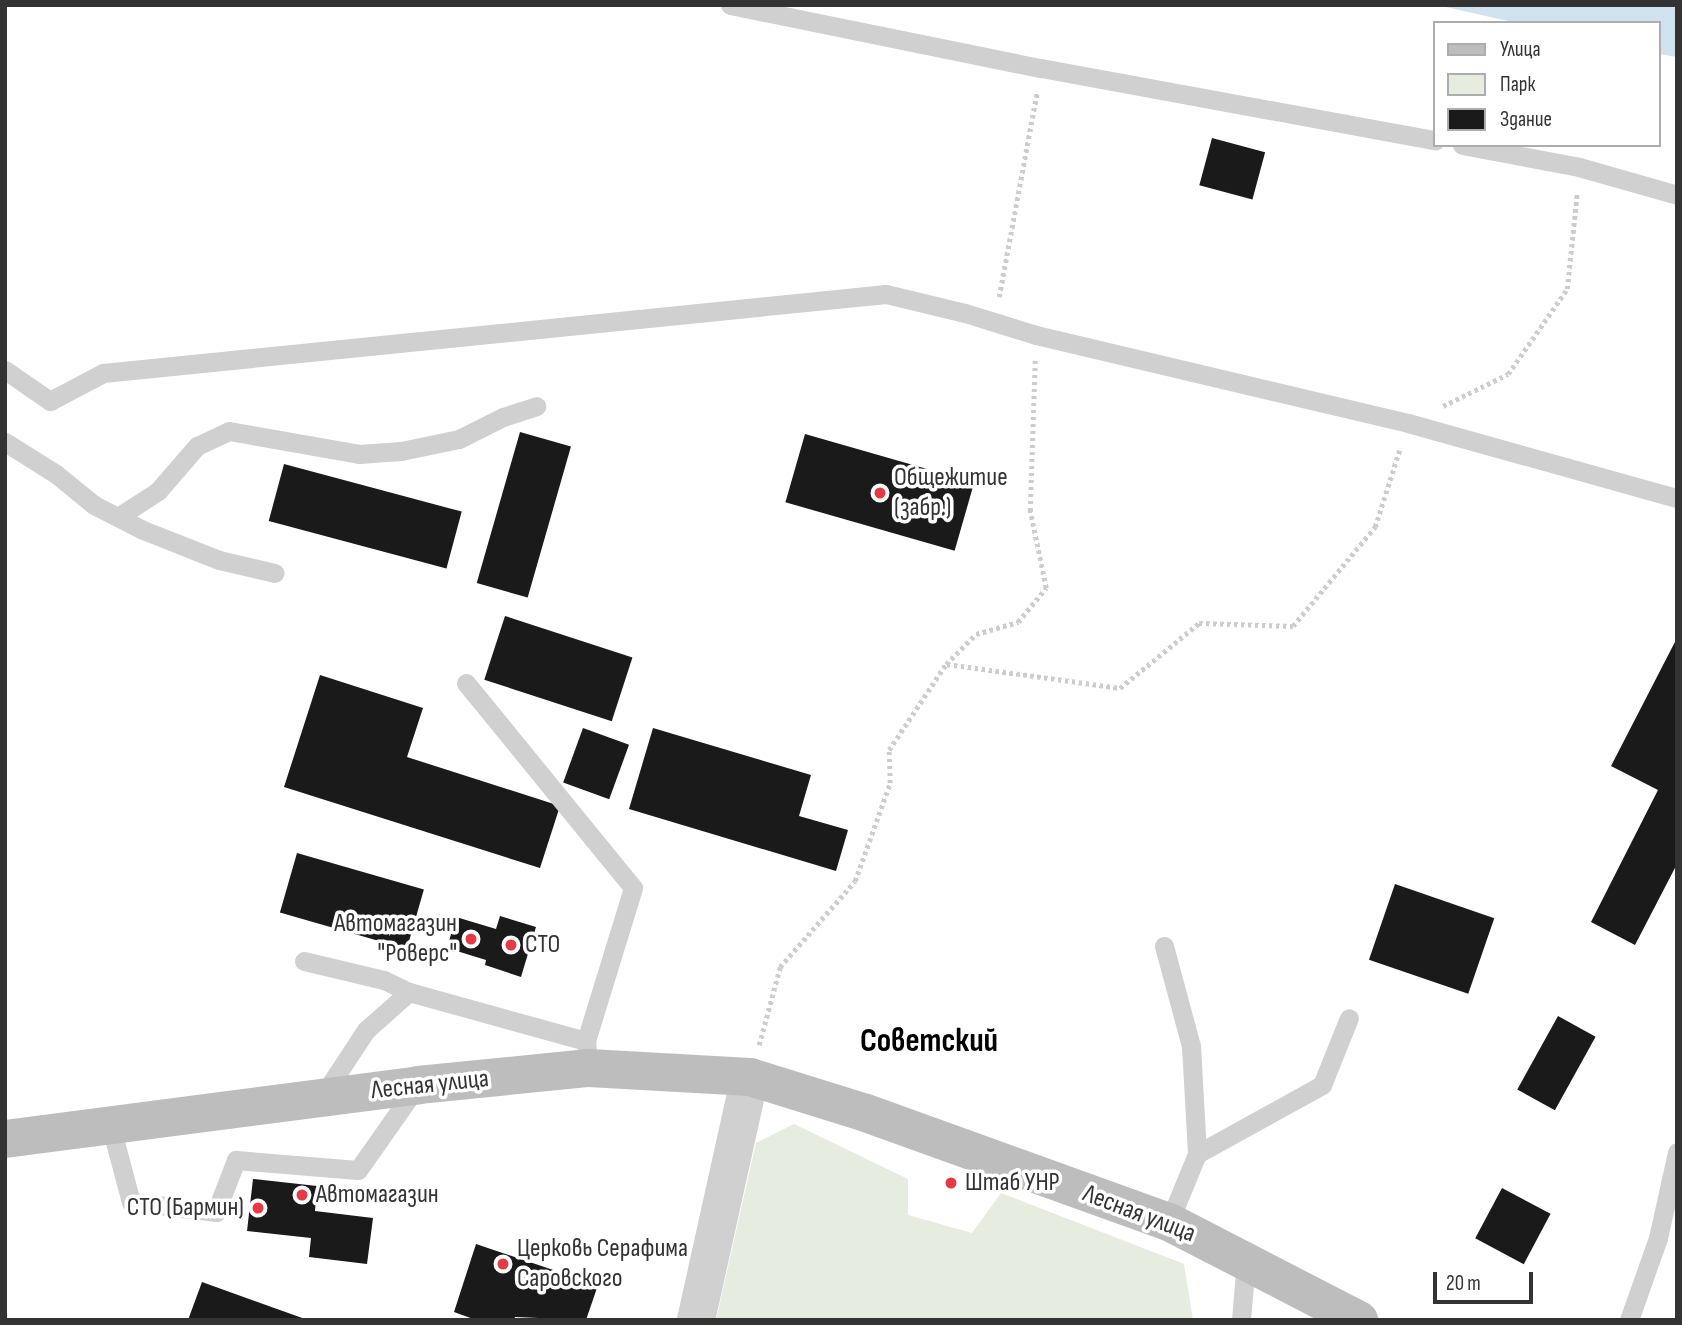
<!DOCTYPE html>
<html>
<head>
<meta charset="utf-8">
<style>
	body { margin:0 }
	#map { position:relative; width:1682px; height:1325px; overflow:hidden; background:#fff; font-family:"Sofia Sans Condensed",sans-serif }
	div>[style] { position:absolute }
	[style*='--x'] { left:calc(var(--x)*1px); top:calc(var(--y)*1px); width:calc(var(--w)*1px); rotate:calc(var(--a)*1deg) }
	.green>* { inset:0; background:#e6ecdf }
	.water>* { inset:0; background:#cfe2ee }
	.building>* { inset:0; background:#1a1a1a; transform-origin:0 0 }
	.path>* { height:4.5px; margin-top:-2.25px; transform-origin:0; background:repeating-linear-gradient(90deg,#cdcdcd 0 3.5px,transparent 0 7px) }
	.service>* { height:19px; margin:-9.5px; padding:0 9.5px; transform-origin:9.5px; border-radius:9.5px; background:#d0d0d0 }
	.minor>* { height:38px; margin:-19px; padding:0 19px; transform-origin:19px; border-radius:19px; background:#d0d0d0 }
	.secondary>* { height:38px; margin:-19px; padding:0 19px; transform-origin:19px; border-radius:19px; background:#bdbdbd }
	.dots>* { width:19px; height:19px; translate:-50% -50%; box-sizing:border-box; border:4px solid #fff; border-radius:50% }
	span { translate:-50% -50%; white-space:nowrap; text-align:center; line-height:1.15; -webkit-text-stroke:7px #fff; paint-order:stroke }
	.poi-label { font-size:26px; color:#333 }
	.left { translate:0 -50%; text-align:left }
	.right { translate:-100% -50%; text-align:right }
	.street-label { font-size:26px; color:#333 }
	.district-label { font-size:33px; color:#000; font-weight:700 }
	.frame { position:absolute; inset:0; border:7px solid #333; pointer-events:none }
	.legend { position:absolute; left:1433px; top:21px; width:228px; height:126px; box-sizing:border-box; background:#fff; border:2px solid #adadad; margin:0; padding:9px 12px; list-style:none; font-size:21px; color:#333 }
	.legend li { display:flex; align-items:center; gap:14px; height:35px }
	.legend b { width:35px; border:2px solid #adadad }
	.scale { position:absolute; left:1433px; top:1272px; width:100px; height:32px; box-sizing:border-box; border:4px solid #333; border-top:0; padding-left:9px; font-size:21px; line-height:24px; white-space:nowrap; color:#333; -webkit-text-stroke:5px #fff; paint-order:stroke }
</style>
</head>
<body>
<div id="map">
	<div class="green">
		<div style="clip-path:polygon(794px 1124px,908px 1179px,908px 1215px,972px 1233px,1001px 1193px,1184px 1264px,1193px 1320px,716px 1320px,756px 1143px)"></div>
	</div>
	<div class="water">
		<div style="clip-path:polygon(1437px 5px,1677px 5px,1677px 57px,1659px 54px,1659px 23px,1517px 23px)"></div>
	</div>
	<div class="building">
		<div style="left:1212px;top:138px;width:55px;height:49px;rotate:15deg"></div>
		<div style="left:520px;top:432px;width:53px;height:157px;rotate:16deg"></div>
		<div style="left:805px;top:434px;width:176px;height:71px;rotate:16deg"></div>
		<div style="left:284px;top:464px;width:184px;height:59px;rotate:15deg"></div>
		<div style="left:505px;top:616px;width:134px;height:67px;rotate:18deg"></div>
		<div style="clip-path:polygon(1677px 638px,1677px 864px,1635px 945px,1591px 922px,1658px 790px,1611px 766px)"></div>
		<div style="clip-path:polygon(320px 675px,423px 708px,407px 757px,560px 806px,540px 868px,284px 787px)"></div>
		<div style="left:583px;top:728px;width:49px;height:58px;rotate:20deg"></div>
		<div style="clip-path:polygon(653px 728px,811px 775px,799px 816px,848px 830px,836px 871px,629px 809px)"></div>
		<div style="left:297px;top:853px;width:132px;height:62px;rotate:16deg"></div>
		<div style="left:1395px;top:884px;width:105px;height:80px;rotate:19deg"></div>
		<div style="clip-path:polygon(500px 916px,536px 927px,521px 977px,485px 965px,486px 960px,447px 948px,456px 917px,496px 929px)"></div>
		<div style="left:1558px;top:1016px;width:43px;height:84px;rotate:29deg"></div>
		<div style="clip-path:polygon(253px 1179px,317px 1186px,315px 1211px,373px 1218px,367px 1264px,309px 1257px,311px 1238px,247px 1231px)"></div>
		<div style="left:1502px;top:1188px;width:55px;height:57px;rotate:28deg"></div>
		<div style="clip-path:polygon(476px 1244px,598px 1285px,586px 1320px,515px 1317px,514px 1320px,476px 1320px,454px 1312px)"></div>
		<div style="clip-path:polygon(202px 1282px,305px 1319px,305px 1320px,188px 1320px)"></div>
	</div>
	<div class="path">
		<div style="--x:999;--y:297;--w:208;--a:-79.5"></div>
		<div style="--x:1443;--y:406;--w:72;--a:-26.2"></div>
		<div style="--x:1508;--y:374;--w:103;--a:-55.2"></div>
		<div style="--x:1567;--y:289;--w:96;--a:-84"></div>
		<div style="--x:947;--y:664;--w:175;--a:7.9"></div>
		<div style="--x:1120;--y:688;--w:102;--a:-39.4"></div>
		<div style="--x:1199;--y:623;--w:94;--a:1.8"></div>
		<div style="--x:1293;--y:626;--w:129;--a:-50.4"></div>
		<div style="--x:1375;--y:527;--w:83;--a:-72.4"></div>
		<div style="--x:759;--y:1045;--w:81;--a:-74.9"></div>
		<div style="--x:780;--y:967;--w:114;--a:-48.9"></div>
		<div style="--x:855;--y:881;--w:104;--a:-70.3"></div>
		<div style="--x:890;--y:783;--w:33;--a:-92"></div>
		<div style="--x:889;--y:750;--w:103;--a:-56.5"></div>
		<div style="--x:946;--y:664;--w:42;--a:-45"></div>
		<div style="--x:976;--y:634;--w:44;--a:-15.9"></div>
		<div style="--x:1018;--y:622;--w:44;--a:-50.5"></div>
		<div style="--x:1046;--y:588;--w:79;--a:-101.7"></div>
		<div style="--x:1030;--y:511;--w:151;--a:-88.1"></div>
	</div>
	<div class="service">
		<div style="--x:730;--y:5;--w:317;--a:11.5"></div>
		<div style="--x:1041;--y:68;--w:401;--a:10.4"></div>
		<div style="--x:1462;--y:145;--w:119;--a:10.6"></div>
		<div style="--x:1579;--y:167;--w:102;--a:15.9"></div>
		<div style="--x:5;--y:370;--w:55;--a:34.6"></div>
		<div style="--x:50;--y:401;--w:60;--a:-27.8"></div>
		<div style="--x:103;--y:373;--w:787;--a:-5.76"></div>
		<div style="--x:886;--y:294;--w:81;--a:13.5"></div>
		<div style="--x:965;--y:313;--w:74;--a:17.2"></div>
		<div style="--x:1036;--y:335;--w:382;--a:13.3"></div>
		<div style="--x:1408;--y:423;--w:279;--a:15.6"></div>
		<div style="--x:5;--y:442;--w:60;--a:32.1"></div>
		<div style="--x:56;--y:474;--w:49;--a:39.2"></div>
		<div style="--x:94;--y:505;--w:55;--a:27"></div>
		<div style="--x:143;--y:530;--w:82;--a:21.5"></div>
		<div style="--x:219;--y:560;--w:57;--a:13.1"></div>
		<div style="--x:118;--y:517;--w:48;--a:-33"></div>
		<div style="--x:158;--y:491;--w:60;--a:-49.1"></div>
		<div style="--x:197;--y:446;--w:35;--a:-25"></div>
		<div style="--x:229;--y:431;--w:132;--a:10"></div>
		<div style="--x:359;--y:454;--w:42;--a:-4.1"></div>
		<div style="--x:401;--y:451;--w:59;--a:-11.7"></div>
		<div style="--x:459;--y:439;--w:49;--a:-26.6"></div>
		<div style="--x:503;--y:417;--w:35;--a:-18"></div>
		<div style="--x:466;--y:683;--w:264;--a:50.8"></div>
		<div style="--x:633;--y:888;--w:160;--a:107.1"></div>
		<div style="--x:586;--y:1041;--w:27;--a:84"></div>
		<div style="--x:1164;--y:946;--w:104;--a:74.9"></div>
		<div style="--x:1191;--y:1046;--w:108;--a:86.8"></div>
		<div style="--x:1197;--y:1154;--w:74;--a:112.4"></div>
		<div style="--x:304;--y:961;--w:82;--a:13.4"></div>
		<div style="--x:384;--y:980;--w:28;--a:26"></div>
		<div style="--x:409;--y:992;--w:57;--a:138.5"></div>
		<div style="--x:366;--y:1030;--w:80;--a:123.3"></div>
		<div style="--x:409;--y:992;--w:184;--a:15.5"></div>
		<div style="--x:111;--y:1127;--w:78;--a:75.1"></div>
		<div style="--x:131;--y:1202;--w:86;--a:6.7"></div>
		<div style="--x:216;--y:1212;--w:56;--a:-69"></div>
		<div style="--x:236;--y:1160;--w:122;--a:4.7"></div>
		<div style="--x:358;--y:1170;--w:103;--a:-54.9"></div>
		<div style="--x:1197;--y:1154;--w:143;--a:-28.9"></div>
		<div style="--x:1322;--y:1085;--w:72;--a:-68.1"></div>
		<div style="--x:1241;--y:1320;--w:60;--a:-85.2"></div>
		<div style="--x:1629;--y:1320;--w:87;--a:-70.5"></div>
		<div style="--x:1658;--y:1238;--w:88;--a:-77.5"></div>
	</div>
	<div class="minor">
		<div style="--x:696;--y:1320;--w:249;--a:-77.5"></div>
	</div>
	<div class="secondary">
		<div style="--x:5;--y:1139;--w:417;--a:-7.4"></div>
		<div style="--x:418;--y:1085;--w:172;--a:-5.7"></div>
		<div style="--x:589;--y:1068;--w:161;--a:3.2"></div>
		<div style="--x:750;--y:1077;--w:121;--a:17.2"></div>
		<div style="--x:866;--y:1113;--w:322;--a:19.8"></div>
		<div style="--x:1169;--y:1222;--w:214;--a:27.3"></div>
	</div>
	<div class="dots">
		<div style="left:880px;top:493px;background:#e63946"></div>
		<div style="left:471px;top:939px;background:#e63946"></div>
		<div style="left:511px;top:945px;background:#e63946"></div>
		<div style="left:951px;top:1183px;background:#e63946"></div>
		<div style="left:302px;top:1195px;background:#e63946"></div>
		<div style="left:258px;top:1208px;background:#e63946"></div>
		<div style="left:503px;top:1264px;background:#e63946"></div>
	</div>
	<div class="poi-label">
		<span class="left" style="left:894px;top:493px">Общежитие<br>(забр.)</span>
		<span class="right" style="left:457px;top:939px">Автомагазин<br>"Роверс"</span>
		<span class="left" style="left:525px;top:945px">СТО</span>
		<span class="left" style="left:965px;top:1183px">Штаб УНР</span>
		<span class="left" style="left:316px;top:1195px">Автомагазин</span>
		<span class="right" style="left:244px;top:1208px">СТО (Бармин)</span>
		<span class="left" style="left:517px;top:1264px">Церковь Серафима<br>Саровского</span>
	</div>
	<div class="street-label">
		<span style="left:430px;top:1085px;rotate:-6deg">Лесная улица</span>
		<span style="left:1139px;top:1214px;rotate:21deg">Лесная улица</span>
	</div>
	<div class="district-label">
		<span style="left:929px;top:1042px">Советский</span>
	</div>
	<div class="frame"></div>
	<ul class="legend">
	<li><b style="height:9px;background:#bdbdbd"></b>Улица</li>
	<li><b style="height:19px;background:#e6ecdf"></b>Парк</li>
	<li><b style="height:19px;background:#1a1a1a"></b>Здание</li>
	</ul>
	<div class="scale">20 m</div>
</div>
</body>
</html>
